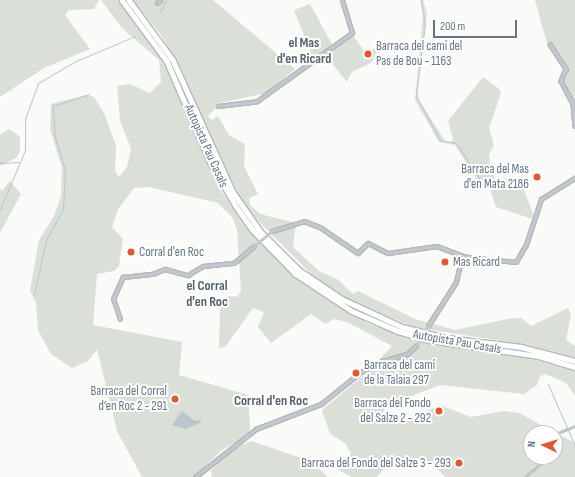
<!DOCTYPE html>
<html>
<head>
<meta charset="utf-8">
<style>
	body { margin:0 }
	#map { position:relative; width:575px; height:477px; overflow:hidden; background:#fafaf8; font-family:"Sofia Sans Condensed",sans-serif }
	div>[style] { position:absolute }
	[style*='--x'] { left:calc(var(--x)*1px); top:calc(var(--y)*1px); width:calc(var(--w)*1px); rotate:calc(var(--a)*1deg) }
	.green>* { inset:0; background:#dadfd7 }
	.water>* { inset:0; background:#bbc7cb }
	.stream>* { height:1px; margin:-0.5px; padding:0 0.5px; transform-origin:0.5px; border-radius:0.5px; background:#bbc7cb }
	.canal>* { height:3px; margin:-1.5px; padding:0 1.5px; transform-origin:1.5px; border-radius:1.5px; background:#bbc7cb }
	.roads { filter:drop-shadow(1px 0 #b4b9bd) drop-shadow(-1px 0 #b4b9bd) drop-shadow(0 1px #b4b9bd) drop-shadow(0 -1px #b4b9bd) }
	.minor>* { height:2.5px; margin:-1.25px; padding:0 1.25px; transform-origin:1.25px; border-radius:1.25px; background:#c3c8cc }
	.motorway>* { height:4.5px; margin:-2.25px; padding:0 2.25px; transform-origin:2.25px; border-radius:2.25px; background:#fff }
	.minor-bridge>* { height:2.5px; margin:-1.25px; padding:0 1.25px; transform-origin:1.25px; border-radius:1.25px; background:#c3c8cc }
	.dots>* { width:11px; height:11px; translate:-50% -50%; box-sizing:border-box; border:2px solid #fff; border-radius:50% }
	span { translate:-50% -50%; white-space:nowrap; text-align:center; line-height:1.15; -webkit-text-stroke:4px #fff; paint-order:stroke }
	.poi-label { font-size:13px; color:#657683 }
	.left { translate:0 -50%; text-align:left }
	.right { translate:-100% -50%; text-align:right }
	.street-label { font-size:13px; color:#657683 }
	.neighbourhood-label { font-size:14px; color:#57646e; font-weight:700 }
	.north { position:absolute; left:523px; top:425px; width:40px; height:40px; box-sizing:border-box; background:#fff; border:1px solid #c1c8cd; border-radius:50%; rotate:274deg; font-size:11px; font-weight:700; line-height:16px; text-align:center; color:#657683 }
	.north::after { content:''; display:block; margin:auto; width:14px; height:18px; background:#e4572e; clip-path:polygon(50% 0,100% 100%,50% 72%,0 100%) }
	.scale { position:absolute; left:433px; top:20px; width:84px; height:18px; box-sizing:border-box; border:2px solid #657683; border-top:0; padding-left:5px; font-size:12px; line-height:14px; white-space:nowrap; color:#657683; -webkit-text-stroke:3px #fff; paint-order:stroke }
</style>
</head>
<body>
<div id="map">
	<div class="green">
		<div style="clip-path:polygon(0 0,99px 0,94px 9px,69px 10px,65px 15px,90px 49px,44px 68px,0 97px)"></div>
		<div style="clip-path:polygon(evenodd,101px 0,117px 0,149px 38px,173px 81px,219px 188px,253px 236px,299px 281px,367px 323px,415px 341px,518px 355px,575px 371px,575px 396px,566px 383px,546px 374px,540px 376px,537px 385px,524px 394px,440px 385px,386px 406px,382px 414px,404px 422px,440px 405px,471px 417px,504px 411px,519px 413px,575px 443px,575px 477px,446px 477px,432px 465px,392px 462px,376px 477px,352px 477px,342px 472px,333px 466px,333px 459px,349px 459px,351px 453px,345px 443px,330px 434px,322px 410px,369px 371px,392px 346px,349px 323px,334px 319px,325px 324px,311px 314px,271px 343px,258px 327px,264px 312px,253px 308px,225px 347px,219px 348px,220px 309px,229px 296px,237px 297px,241px 291px,237px 229px,232px 217px,218px 203px,149px 187px,134px 188px,118px 209px,112px 227px,123px 239px,119px 266px,114px 271px,97px 274px,93px 325px,182px 342px,179px 375px,248px 395px,250px 428px,248px 435px,222px 450px,193px 477px,142px 477px,117px 431px,97px 349px,88px 361px,72px 368px,51px 354px,38px 330px,36px 302px,30px 291px,39px 240px,54px 216px,61px 196px,62px 168px,50px 129px,51px 104px,86px 95px,94px 97px,105px 115px,116px 146px,115px 171px,119px 177px,127px 167px,131px 149px,120px 120px,117px 86px,130px 84px,150px 93px,161px 82px,159px 60px,122px 28px,101px 0,531px 433px,555px 433px,555px 457px,531px 457px,531px 433px)"></div>
		<div style="clip-path:polygon(133px 0,213px 0,295px 69px,266px 93px,220px 103px,208px 116px,212px 120px,218px 116px,229px 135px,245px 144px,244px 166px,258px 194px,249px 198px,250px 205px,260px 214px,296px 223px,293px 247px,319px 271px,337px 279px,353px 294px,358px 291px,415px 319px,455px 330px,512px 318px,521px 318px,531px 326px,568px 308px,571px 315px,566px 340px,575px 346px,575px 358px,527px 345px,413px 327px,347px 299px,316px 279px,248px 211px,217px 154px,184px 75px,161px 35px)"></div>
		<div style="clip-path:polygon(420px 0,423px 0,427px 13px,417px 91px,419px 100px,445px 141px,451px 142px,453px 139px,448px 121px,483px 77px,498px 88px,501px 93px,489px 128px,494px 145px,489px 155px,490px 165px,495px 179px,519px 178px,533px 213px,532px 219px,496px 207px,489px 186px,480px 184px,455px 145px,439px 142px,415px 100px,423px 16px)"></div>
		<div style="clip-path:polygon(535px 0,575px 0,575px 116px,574px 101px,562px 81px,567px 70px,546px 40px)"></div>
		<div style="clip-path:polygon(310px 4px,333px 46px,352px 34px,363px 50px,379px 49px,371px 63px,352px 72px,347px 82px,323px 52px,313px 58px,294px 10px)"></div>
		<div style="clip-path:polygon(9px 129px,20px 137px,20px 151px,16px 158px,0 166px,0 135px)"></div>
		<div style="clip-path:polygon(10px 181px,21px 194px,0 233px,0 188px,2px 191px)"></div>
		<div style="clip-path:polygon(251px 441px,310px 461px,328px 477px,212px 477px,211px 471px,226px 452px)"></div>
	</div>
	<div class="water">
		<div style="clip-path:polygon(182px 411px,195px 421px,201px 420px,201px 422px,186px 429px,172px 425px)"></div>
	</div>
	<div class="stream">
		<div style="--x:421;--y:0;--w:24;--a:81"></div>
		<div style="--x:425;--y:24;--w:73;--a:97.1"></div>
		<div style="--x:416;--y:96;--w:50;--a:61.4"></div>
		<div style="--x:440;--y:140;--w:16;--a:11"></div>
		<div style="--x:456;--y:143;--w:48;--a:57"></div>
		<div style="--x:160;--y:12;--w:13;--a:-63"></div>
		<div style="--x:0;--y:163;--w:19;--a:-3"></div>
		<div style="--x:0;--y:209;--w:64;--a:-67"></div>
		<div style="--x:25;--y:150;--w:31;--a:-90"></div>
		<div style="--x:25;--y:119;--w:38;--a:-70"></div>
		<div style="--x:38;--y:83;--w:42;--a:-30.3"></div>
		<div style="--x:74;--y:62;--w:66;--a:-23.1"></div>
		<div style="--x:34;--y:295;--w:56;--a:-77.7"></div>
		<div style="--x:46;--y:240;--w:35;--a:-61"></div>
		<div style="--x:63;--y:209;--w:39;--a:-87"></div>
		<div style="--x:65;--y:170;--w:34;--a:-107"></div>
		<div style="--x:55;--y:138;--w:32;--a:-94"></div>
		<div style="--x:53;--y:106;--w:38;--a:-18"></div>
		<div style="--x:548;--y:384;--w:68;--a:66.5"></div>
	</div>
	<div class="canal">
		<div style="--x:555;--y:434;--w:22;--a:-22"></div>
		<div style="--x:525;--y:477;--w:21;--a:-41"></div>
		<div style="--x:541;--y:463;--w:6;--a:-72"></div>
	</div>
	<div class="roads">
		<div class="minor">
			<div style="--x:157;--y:3;--w:4;--a:-45"></div>
			<div style="--x:550;--y:44;--w:30;--a:57"></div>
			<div style="--x:566;--y:69;--w:13;--a:113"></div>
			<div style="--x:561;--y:81;--w:26;--a:62"></div>
			<div style="--x:573;--y:104;--w:22;--a:85"></div>
			<div style="--x:218;--y:106;--w:39;--a:-7"></div>
			<div style="--x:257;--y:101;--w:117;--a:-35.6"></div>
			<div style="--x:352;--y:33;--w:34;--a:-107"></div>
			<div style="--x:272;--y:231;--w:34;--a:-17"></div>
			<div style="--x:304;--y:221;--w:17;--a:21"></div>
			<div style="--x:320;--y:227;--w:46;--a:34.4"></div>
			<div style="--x:358;--y:253;--w:14;--a:-45"></div>
			<div style="--x:368;--y:243;--w:22;--a:27"></div>
			<div style="--x:388;--y:253;--w:49;--a:-8.1"></div>
			<div style="--x:437;--y:246;--w:31;--a:21"></div>
			<div style="--x:120;--y:319;--w:21;--a:-109"></div>
			<div style="--x:113;--y:299;--w:24;--a:-66"></div>
			<div style="--x:123;--y:277;--w:30;--a:-6"></div>
			<div style="--x:153;--y:274;--w:13;--a:-23"></div>
			<div style="--x:165;--y:269;--w:24;--a:15"></div>
			<div style="--x:188;--y:275;--w:17;--a:-31"></div>
			<div style="--x:203;--y:266;--w:31;--a:-6"></div>
			<div style="--x:234;--y:263;--w:26;--a:-40"></div>
			<div style="--x:428;--y:326;--w:52;--a:-57.5"></div>
			<div style="--x:456;--y:282;--w:23;--a:-77"></div>
			<div style="--x:461;--y:260;--w:7;--a:-27"></div>
			<div style="--x:467;--y:257;--w:49;--a:5.8"></div>
			<div style="--x:516;--y:262;--w:20;--a:-60"></div>
			<div style="--x:526;--y:245;--w:48;--a:-71.9"></div>
			<div style="--x:541;--y:199;--w:40;--a:-32"></div>
			<div style="--x:195;--y:477;--w:78;--a:-38.2"></div>
			<div style="--x:256;--y:429;--w:70;--a:-21"></div>
			<div style="--x:321;--y:404;--w:51;--a:-38.7"></div>
			<div style="--x:361;--y:372;--w:24;--a:-28"></div>
			<div style="--x:382;--y:361;--w:26;--a:-16"></div>
			<div style="--x:407;--y:354;--w:12;--a:-42"></div>
		</div>
		<div class="motorway">
			<div style="--x:122;--y:0;--w:76;--a:53.6"></div>
			<div style="--x:167;--y:61;--w:111;--a:66.7"></div>
			<div style="--x:211;--y:163;--w:50;--a:59.8"></div>
			<div style="--x:236;--y:206;--w:29;--a:55"></div>
			<div style="--x:253;--y:230;--w:62;--a:45.7"></div>
			<div style="--x:296;--y:274;--w:67;--a:33.5"></div>
			<div style="--x:352;--y:311;--w:50;--a:23.5"></div>
			<div style="--x:398;--y:331;--w:33;--a:16"></div>
			<div style="--x:430;--y:340;--w:110;--a:8.4"></div>
			<div style="--x:539;--y:356;--w:38;--a:17"></div>
			<div style="--x:129;--y:0;--w:74;--a:53.7"></div>
			<div style="--x:173;--y:60;--w:145;--a:65.6"></div>
			<div style="--x:233;--y:192;--w:47;--a:55.3"></div>
			<div style="--x:260;--y:231;--w:55;--a:45"></div>
			<div style="--x:299;--y:270;--w:52;--a:34"></div>
			<div style="--x:342;--y:299;--w:66;--a:25"></div>
			<div style="--x:402;--y:327;--w:46;--a:13.7"></div>
			<div style="--x:447;--y:338;--w:75;--a:6.9"></div>
			<div style="--x:521;--y:347;--w:56;--a:14.5"></div>
		</div>
	</div>
	<div class="minor-bridge">
		<div style="--x:254;--y:246;--w:23;--a:-40"></div>
		<div style="--x:416;--y:346;--w:23;--a:-59"></div>
	</div>
	<div class="dots">
		<div style="left:368px;top:54px;background:#e4572e"></div>
		<div style="left:537px;top:177px;background:#e4572e"></div>
		<div style="left:131px;top:252px;background:#e4572e"></div>
		<div style="left:445px;top:262px;background:#e4572e"></div>
		<div style="left:356px;top:373px;background:#e4572e"></div>
		<div style="left:175px;top:399px;background:#e4572e"></div>
		<div style="left:439px;top:411px;background:#e4572e"></div>
		<div style="left:459px;top:463px;background:#e4572e"></div>
	</div>
	<div class="poi-label">
		<span class="left" style="left:376px;top:54px">Barraca del camí del<br>Pas de Bou - 1163</span>
		<span class="right" style="left:529px;top:177px">Barraca del Mas<br>d'en Mata 2186</span>
		<span class="left" style="left:139px;top:252px">Corral d'en Roc</span>
		<span class="left" style="left:453px;top:262px">Mas Ricard</span>
		<span class="left" style="left:364px;top:373px">Barraca del camí<br>de la Talaia 297</span>
		<span class="right" style="left:167px;top:399px">Barraca del Corral<br>d’en Roc 2 - 291</span>
		<span class="right" style="left:431px;top:411px">Barraca del Fondo<br>del Salze 2 - 292</span>
		<span class="right" style="left:451px;top:463px">Barraca del Fondo del Salze 3 - 293</span>
	</div>
	<div class="street-label">
		<span style="left:206px;top:146px;rotate:66deg">Autopista Pau Casals</span>
		<span style="left:457px;top:342px;rotate:10deg">Autopista Pau Casals</span>
	</div>
	<div class="neighbourhood-label">
		<span style="left:304px;top:51px">el Mas<br>d'en Ricard</span>
		<span style="left:207px;top:294px">el Corral<br>d'en Roc</span>
		<span style="left:271px;top:401px">Corral d'en Roc</span>
	</div>
	<div class="north">N</div>
	<div class="scale">200 m</div>
</div>
</body>
</html>
